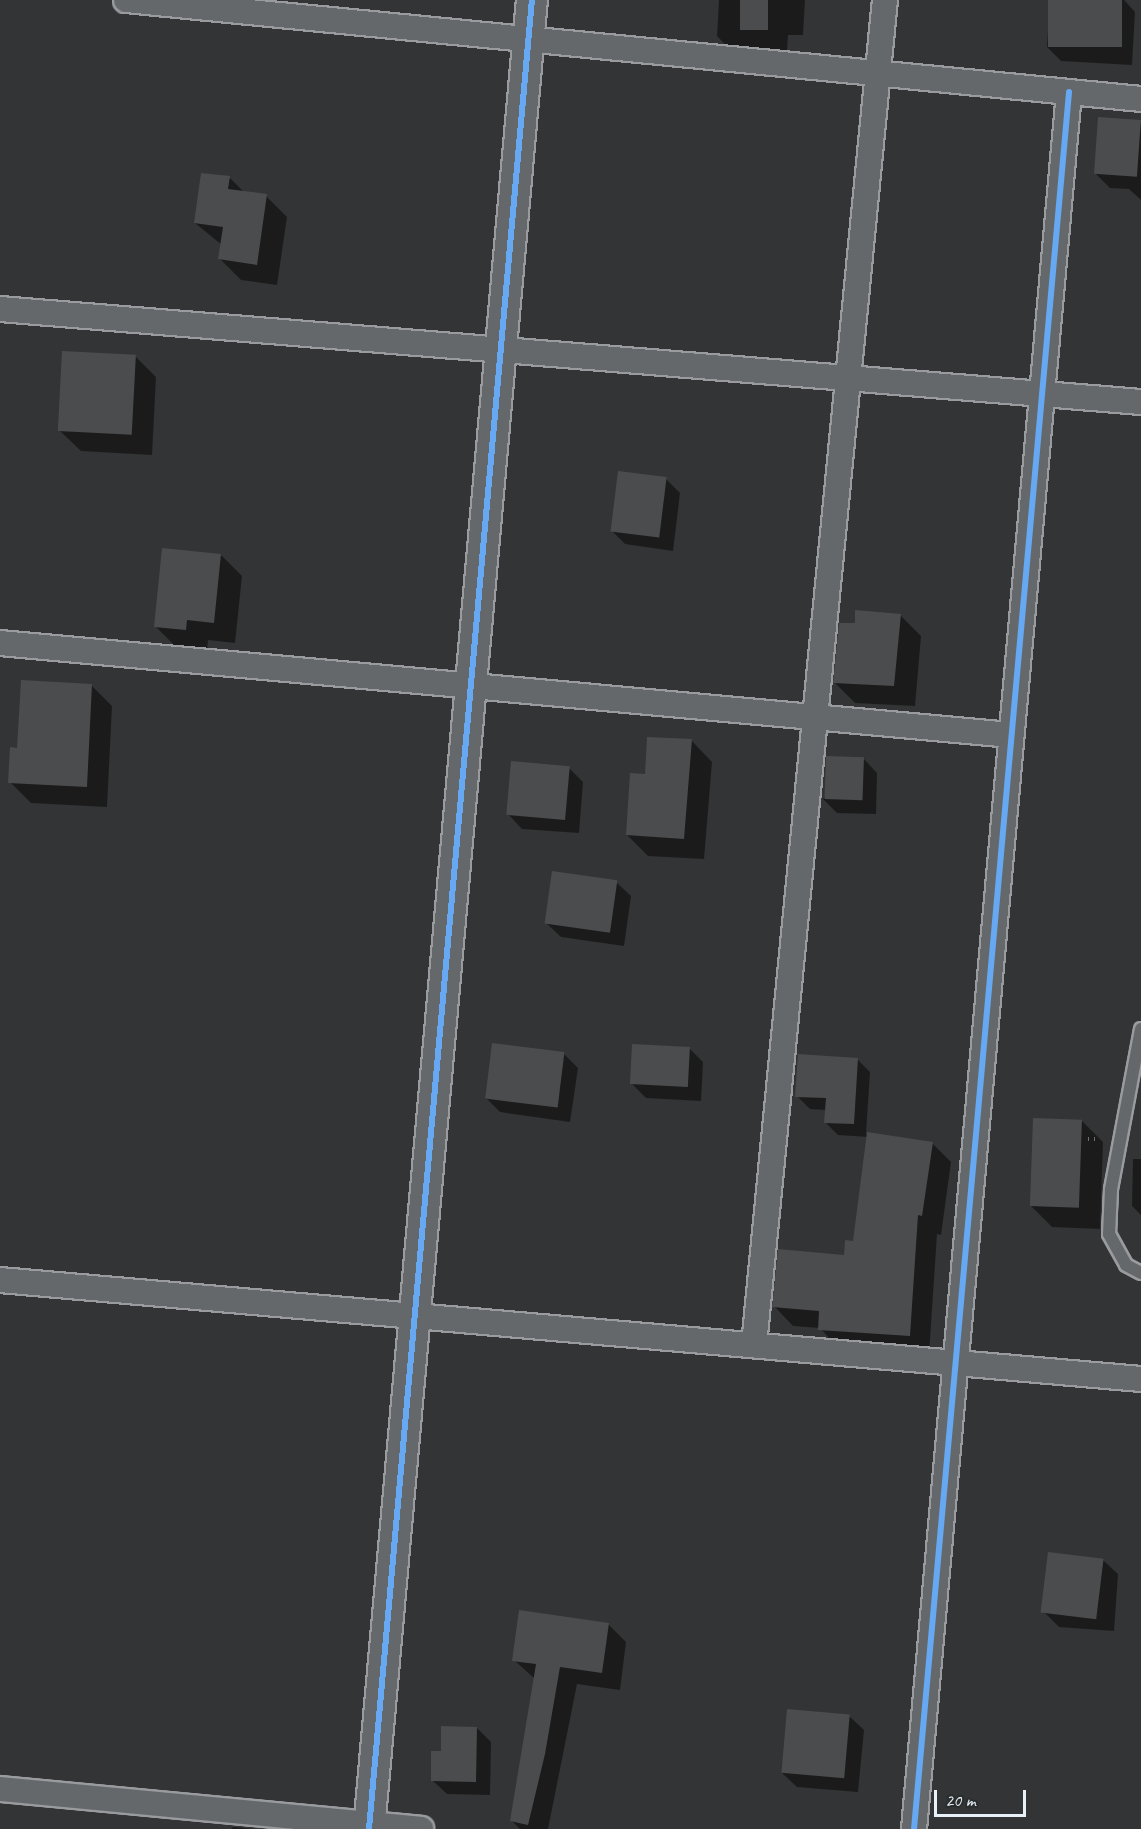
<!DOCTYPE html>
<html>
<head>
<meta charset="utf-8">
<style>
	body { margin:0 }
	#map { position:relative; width:1141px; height:1829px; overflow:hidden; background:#333435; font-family:Caveat,sans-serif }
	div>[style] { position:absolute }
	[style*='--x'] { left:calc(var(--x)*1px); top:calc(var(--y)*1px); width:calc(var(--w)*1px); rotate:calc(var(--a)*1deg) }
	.shadow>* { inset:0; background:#0007 }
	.building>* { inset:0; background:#4b4c4d; transform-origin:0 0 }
	.path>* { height:4px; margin-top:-2px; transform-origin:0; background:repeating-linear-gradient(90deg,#6e7071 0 1.5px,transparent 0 6px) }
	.roads { filter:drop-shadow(2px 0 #999b9e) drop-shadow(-2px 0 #999b9e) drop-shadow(0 2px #999b9e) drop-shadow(0 -2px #999b9e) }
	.service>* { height:12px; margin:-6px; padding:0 6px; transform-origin:6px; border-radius:6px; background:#64686b }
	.minor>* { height:24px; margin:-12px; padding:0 12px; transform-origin:12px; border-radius:12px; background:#64686b }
	.tertiary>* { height:30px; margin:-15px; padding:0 15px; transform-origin:15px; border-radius:15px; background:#64686b }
	.cycleway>* { height:6px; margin:-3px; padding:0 3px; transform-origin:3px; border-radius:3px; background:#66a8f1 }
	span { translate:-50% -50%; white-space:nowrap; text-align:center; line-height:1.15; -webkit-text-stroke:6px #2a2d2e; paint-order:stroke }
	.scale { position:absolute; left:934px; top:1790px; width:92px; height:27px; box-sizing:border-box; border:3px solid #e8f1f8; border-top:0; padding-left:8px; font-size:18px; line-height:21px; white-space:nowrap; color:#e8f1f8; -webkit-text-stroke:4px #2a2d2e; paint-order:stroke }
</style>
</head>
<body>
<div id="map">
	<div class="shadow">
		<div style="clip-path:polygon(719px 0,805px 0,803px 35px,788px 35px,787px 52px,738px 58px,717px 36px)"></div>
		<div style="clip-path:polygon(1050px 0,1124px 0,1135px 12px,1132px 65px,1061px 61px,1047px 47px)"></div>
		<div style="clip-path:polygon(1141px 122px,1141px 200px,1129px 189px,1110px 188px,1096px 174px)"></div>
		<div style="clip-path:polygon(230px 178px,244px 192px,266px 196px,287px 217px,277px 285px,241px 280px,220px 259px,222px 245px,195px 223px)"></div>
		<div style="clip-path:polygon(135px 356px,156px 377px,152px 455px,81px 451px,59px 430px)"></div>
		<div style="clip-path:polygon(666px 479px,680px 493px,673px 551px,625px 544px,611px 530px)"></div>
		<div style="clip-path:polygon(221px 555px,242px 576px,235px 643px,208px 640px,207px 651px,177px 648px,156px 627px)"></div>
		<div style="clip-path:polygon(900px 615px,921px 636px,915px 706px,855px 703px,834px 682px,856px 625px)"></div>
		<div style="clip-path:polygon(91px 685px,112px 706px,107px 807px,31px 803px,10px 782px)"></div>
		<div style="clip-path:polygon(691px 740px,712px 762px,704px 859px,648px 856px,627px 835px,646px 775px)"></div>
		<div style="clip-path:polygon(863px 758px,877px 773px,876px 814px,837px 813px,823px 799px)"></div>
		<div style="clip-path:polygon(569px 768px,583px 782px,579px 833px,522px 829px,508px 814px)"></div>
		<div style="clip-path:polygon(616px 882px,631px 896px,624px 946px,561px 937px,546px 923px)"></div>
		<div style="clip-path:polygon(689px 1048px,703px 1062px,701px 1101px,646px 1098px,632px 1084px)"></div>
		<div style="clip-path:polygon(564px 1054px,578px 1068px,570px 1122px,500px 1112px,486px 1098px)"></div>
		<div style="clip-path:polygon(857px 1059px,870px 1072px,866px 1134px,932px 1143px,951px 1162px,941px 1235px,937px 1234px,929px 1355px,839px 1349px,820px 1328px,793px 1326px,774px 1306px,845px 1256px,854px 1242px,868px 1137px,838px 1135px,825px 1122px,826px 1110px,810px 1109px,797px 1096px)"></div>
		<div style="clip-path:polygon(1082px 1121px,1103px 1142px,1100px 1229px,1052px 1227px,1031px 1206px)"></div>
		<div style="clip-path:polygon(1133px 1159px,1141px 1159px,1141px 1215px,1132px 1206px)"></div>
		<div style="clip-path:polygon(1103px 1560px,1118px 1574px,1114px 1631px,1059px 1627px,1045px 1613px)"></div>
		<div style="clip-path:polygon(608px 1624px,626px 1642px,620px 1690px,577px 1684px,548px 1829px,520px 1829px,511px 1820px,535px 1679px,514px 1660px)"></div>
		<div style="clip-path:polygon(849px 1716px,864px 1730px,858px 1792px,797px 1787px,782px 1773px)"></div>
		<div style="clip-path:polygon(477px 1728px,491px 1742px,490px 1795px,447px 1794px,432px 1780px,442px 1752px)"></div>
		<div style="clip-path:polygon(233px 1827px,255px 1829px,232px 1829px)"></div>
	</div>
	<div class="building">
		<div style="left:740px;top:0;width:28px;height:30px"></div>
		<div style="left:1048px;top:0;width:74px;height:47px"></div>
		<div style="left:1098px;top:117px;width:43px;height:57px;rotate:4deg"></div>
		<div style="clip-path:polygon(201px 173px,230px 176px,228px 189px,267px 194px,257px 265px,218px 259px,223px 227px,194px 223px)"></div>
		<div style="left:62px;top:351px;width:74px;height:80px;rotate:3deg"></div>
		<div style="left:618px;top:471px;width:49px;height:61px;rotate:7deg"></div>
		<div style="clip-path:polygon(162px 548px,221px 554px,214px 623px,187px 620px,186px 630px,154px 627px)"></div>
		<div style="clip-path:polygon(855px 610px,901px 614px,894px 686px,833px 683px,839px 623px,855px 623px)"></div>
		<div style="clip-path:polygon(21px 680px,92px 684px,87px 787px,8px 783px,10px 747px,17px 748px)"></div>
		<div style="clip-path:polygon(647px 737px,692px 739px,684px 839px,626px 835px,630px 773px,645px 774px)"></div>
		<div style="left:826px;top:756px;width:38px;height:43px;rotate:2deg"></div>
		<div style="left:511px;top:761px;width:59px;height:54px;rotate:5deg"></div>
		<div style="left:552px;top:871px;width:66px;height:53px;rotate:8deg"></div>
		<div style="left:492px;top:1043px;width:73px;height:56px;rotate:7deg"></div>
		<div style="left:632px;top:1044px;width:58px;height:40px;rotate:3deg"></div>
		<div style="clip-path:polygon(798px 1054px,858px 1058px,854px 1124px,824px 1123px,826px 1098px,795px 1097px)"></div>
		<div style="left:1033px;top:1118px;width:49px;height:88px;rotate:2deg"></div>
		<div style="clip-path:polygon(867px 1132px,933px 1142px,922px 1216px,918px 1215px,910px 1336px,818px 1330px,819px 1311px,772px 1307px,778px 1249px,844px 1255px,845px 1240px,853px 1241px)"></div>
		<div style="left:1048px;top:1552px;width:56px;height:61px;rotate:7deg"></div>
		<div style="clip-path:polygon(519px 1610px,609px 1623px,602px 1673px,560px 1667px,545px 1754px,528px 1825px,510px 1821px,536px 1664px,512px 1661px)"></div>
		<div style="left:787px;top:1709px;width:63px;height:64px;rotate:5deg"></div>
		<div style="clip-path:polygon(441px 1726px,477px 1727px,476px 1782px,431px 1781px,431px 1751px,441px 1751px)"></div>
	</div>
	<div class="path">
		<div style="--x:1088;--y:1139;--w:11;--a:0"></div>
	</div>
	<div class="roads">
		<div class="service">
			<div style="--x:1141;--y:1029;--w:164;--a:100.6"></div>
			<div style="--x:1111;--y:1190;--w:44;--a:92.6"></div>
			<div style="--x:1109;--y:1234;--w:35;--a:61"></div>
			<div style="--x:1126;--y:1265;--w:17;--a:28"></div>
		</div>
		<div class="minor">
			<div style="--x:126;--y:0;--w:1020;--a:5.57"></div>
			<div style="--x:0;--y:309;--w:1145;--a:4.66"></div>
			<div style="--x:0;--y:643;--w:1015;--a:5.2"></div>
			<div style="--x:0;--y:1280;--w:1145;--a:4.96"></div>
			<div style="--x:754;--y:1345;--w:1351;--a:-84.44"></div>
			<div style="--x:0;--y:1789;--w:423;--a:5.4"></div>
			<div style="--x:914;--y:1829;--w:1744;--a:-84.9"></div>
		</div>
		<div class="tertiary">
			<div style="--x:369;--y:1829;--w:1836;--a:-84.91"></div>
		</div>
	</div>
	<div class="cycleway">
		<div style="--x:369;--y:1829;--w:1836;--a:-84.91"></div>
		<div style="--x:914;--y:1829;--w:1744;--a:-84.9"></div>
	</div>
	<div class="scale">20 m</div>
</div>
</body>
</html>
